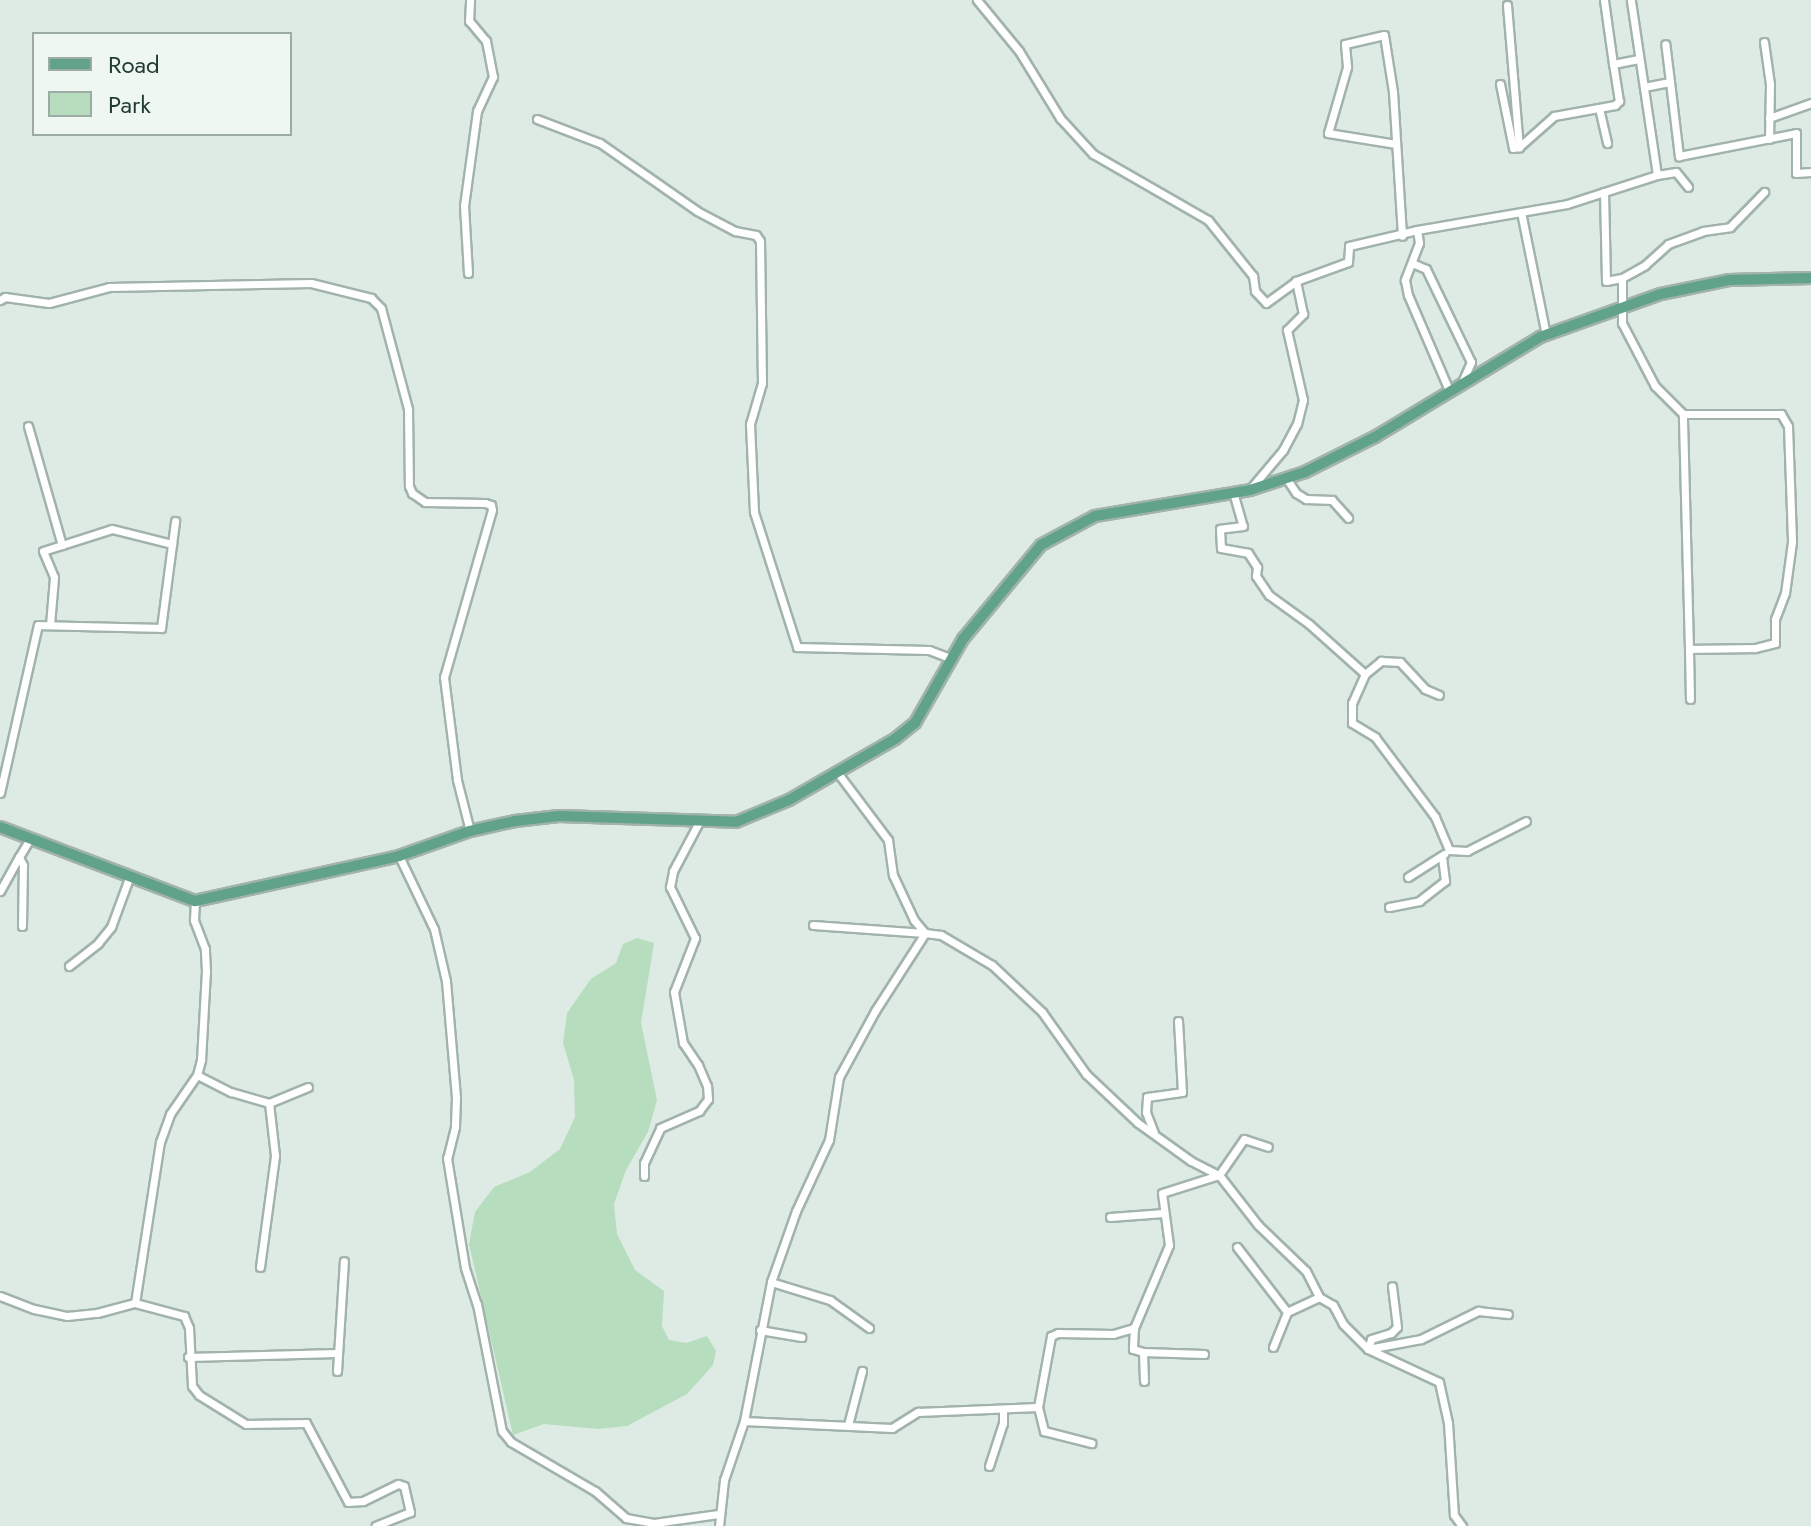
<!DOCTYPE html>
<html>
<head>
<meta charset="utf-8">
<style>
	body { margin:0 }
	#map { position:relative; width:1811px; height:1526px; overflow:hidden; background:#deebe4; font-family:Jost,sans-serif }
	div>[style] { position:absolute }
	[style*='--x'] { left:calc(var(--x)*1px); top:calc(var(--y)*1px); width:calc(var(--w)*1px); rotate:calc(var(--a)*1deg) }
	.green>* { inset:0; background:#b6ddbd }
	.roads { filter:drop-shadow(2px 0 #a1b3ab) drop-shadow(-2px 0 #a1b3ab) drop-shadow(0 2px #a1b3ab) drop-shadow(0 -2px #a1b3ab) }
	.minor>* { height:7px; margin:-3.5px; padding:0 3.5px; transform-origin:3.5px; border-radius:3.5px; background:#fff }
	.primary>* { height:10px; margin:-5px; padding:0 5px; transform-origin:5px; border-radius:5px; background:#61a28b }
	span { translate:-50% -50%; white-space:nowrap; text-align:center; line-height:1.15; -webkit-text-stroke:6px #eff7f2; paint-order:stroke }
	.legend { position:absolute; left:32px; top:32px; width:260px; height:104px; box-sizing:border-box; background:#eff7f2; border:2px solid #9caca5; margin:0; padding:10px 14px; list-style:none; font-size:24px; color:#1f3b31 }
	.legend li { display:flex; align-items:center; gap:16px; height:40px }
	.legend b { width:40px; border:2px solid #9caca5 }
</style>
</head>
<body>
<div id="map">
	<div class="green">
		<div style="clip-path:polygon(637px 938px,654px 943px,641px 1023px,657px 1100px,648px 1132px,626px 1170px,614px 1204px,617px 1234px,635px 1270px,664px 1291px,662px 1326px,669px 1340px,686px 1343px,707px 1336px,716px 1351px,713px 1365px,687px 1394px,627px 1426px,598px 1429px,544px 1424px,513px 1435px,469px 1244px,475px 1212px,494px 1187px,530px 1172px,560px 1149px,575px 1117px,574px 1080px,563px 1043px,567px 1013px,591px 979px,616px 963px,623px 944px)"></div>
	</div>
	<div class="roads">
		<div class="minor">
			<div style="--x:977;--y:0;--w:66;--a:50.5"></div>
			<div style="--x:1019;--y:51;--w:79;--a:58.5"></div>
			<div style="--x:1060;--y:118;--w:49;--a:47.5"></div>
			<div style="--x:1093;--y:154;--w:133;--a:29.9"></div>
			<div style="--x:1208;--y:220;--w:72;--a:51.2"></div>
			<div style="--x:1253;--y:276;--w:15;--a:82"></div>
			<div style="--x:1255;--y:291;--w:16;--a:47"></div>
			<div style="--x:1266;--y:303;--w:37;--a:-36"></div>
			<div style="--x:1604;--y:0;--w:65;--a:82"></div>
			<div style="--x:1613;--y:64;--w:26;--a:-11"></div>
			<div style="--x:1507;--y:5;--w:143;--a:85.2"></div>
			<div style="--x:1764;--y:42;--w:42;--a:81.9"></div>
			<div style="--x:1770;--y:84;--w:55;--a:91"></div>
			<div style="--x:1670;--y:82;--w:75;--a:83.1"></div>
			<div style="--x:1679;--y:156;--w:119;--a:-11.1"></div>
			<div style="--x:1796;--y:133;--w:40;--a:90"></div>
			<div style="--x:1796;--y:173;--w:15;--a:-4"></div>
			<div style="--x:1500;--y:84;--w:65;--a:78.5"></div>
			<div style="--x:1513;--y:148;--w:6;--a:-9"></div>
			<div style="--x:1644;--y:87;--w:26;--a:-11"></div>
			<div style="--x:1670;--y:82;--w:38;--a:-97"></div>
			<div style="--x:1599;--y:108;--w:36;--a:77"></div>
			<div style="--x:1769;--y:118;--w:45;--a:-19.7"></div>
			<div style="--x:537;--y:119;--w:67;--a:20.9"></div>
			<div style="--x:600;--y:143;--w:118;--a:35"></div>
			<div style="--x:697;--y:211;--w:43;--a:27.8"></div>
			<div style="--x:735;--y:231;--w:21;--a:11"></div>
			<div style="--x:756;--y:235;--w:7;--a:56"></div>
			<div style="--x:760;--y:241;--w:142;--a:89.2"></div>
			<div style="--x:762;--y:383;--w:43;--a:106.3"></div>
			<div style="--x:750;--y:424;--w:88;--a:87.4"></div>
			<div style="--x:754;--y:512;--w:142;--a:72.3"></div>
			<div style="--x:797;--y:647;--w:132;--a:1.3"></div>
			<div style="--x:929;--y:650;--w:22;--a:21"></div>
			<div style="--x:1396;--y:144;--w:69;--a:-170.8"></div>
			<div style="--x:1328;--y:133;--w:69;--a:-73.9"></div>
			<div style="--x:1347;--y:67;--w:23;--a:-95"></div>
			<div style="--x:1345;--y:44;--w:40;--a:-13"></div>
			<div style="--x:1384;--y:35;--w:58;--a:81"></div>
			<div style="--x:1393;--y:92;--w:144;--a:86.4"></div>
			<div style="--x:1519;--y:147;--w:47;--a:-41.5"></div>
			<div style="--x:1554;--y:116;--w:62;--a:-10.2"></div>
			<div style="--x:1615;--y:105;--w:6;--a:-45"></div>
			<div style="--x:1619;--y:101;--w:37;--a:-99"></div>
			<div style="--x:1657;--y:175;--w:19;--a:-9"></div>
			<div style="--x:1676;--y:172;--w:19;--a:51"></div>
			<div style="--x:1604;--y:192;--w:89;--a:88.7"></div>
			<div style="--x:1606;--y:281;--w:16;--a:-11"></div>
			<div style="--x:1622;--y:278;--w:45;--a:90"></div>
			<div style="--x:1622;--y:323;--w:71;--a:62.4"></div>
			<div style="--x:1655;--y:386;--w:40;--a:45"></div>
			<div style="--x:1683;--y:414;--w:98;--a:0"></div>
			<div style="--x:1781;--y:414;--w:14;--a:60"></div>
			<div style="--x:1788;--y:426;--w:116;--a:88"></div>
			<div style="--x:1792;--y:542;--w:51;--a:97.8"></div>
			<div style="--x:1785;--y:593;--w:28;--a:111"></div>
			<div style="--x:1775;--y:619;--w:24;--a:90"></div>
			<div style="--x:1775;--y:643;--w:21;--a:166"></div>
			<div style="--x:1755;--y:648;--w:66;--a:179.1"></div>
			<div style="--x:1689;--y:649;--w:235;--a:-91.5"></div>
			<div style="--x:1521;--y:212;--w:126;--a:78.5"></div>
			<div style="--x:1417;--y:230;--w:152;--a:-9.8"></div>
			<div style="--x:1567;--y:204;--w:95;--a:-17.9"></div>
			<div style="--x:1657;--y:175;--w:177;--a:-98.5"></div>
			<div style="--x:1412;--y:263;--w:15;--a:23"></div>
			<div style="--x:1426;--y:269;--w:103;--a:64.2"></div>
			<div style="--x:1471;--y:362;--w:22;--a:114"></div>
			<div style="--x:468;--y:273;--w:67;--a:-93.4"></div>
			<div style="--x:464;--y:206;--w:96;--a:-82.2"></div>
			<div style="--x:477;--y:111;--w:38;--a:-65"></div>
			<div style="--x:493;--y:77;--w:37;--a:-101"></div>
			<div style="--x:486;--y:41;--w:26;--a:-130"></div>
			<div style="--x:469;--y:21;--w:21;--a:-87"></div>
			<div style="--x:1622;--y:278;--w:26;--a:-29"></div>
			<div style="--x:1645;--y:265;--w:31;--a:-42"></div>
			<div style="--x:1668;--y:244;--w:37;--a:-20"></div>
			<div style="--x:1703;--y:231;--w:27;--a:-8"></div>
			<div style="--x:1730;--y:227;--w:49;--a:-45.8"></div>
			<div style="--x:0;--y:300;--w:6;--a:-31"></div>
			<div style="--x:5;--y:297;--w:44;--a:7.8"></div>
			<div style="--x:49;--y:303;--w:62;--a:-14.9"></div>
			<div style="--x:109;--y:287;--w:202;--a:-1.1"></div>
			<div style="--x:311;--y:283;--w:62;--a:14"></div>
			<div style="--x:371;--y:298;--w:14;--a:45"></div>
			<div style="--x:381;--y:308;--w:105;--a:75"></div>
			<div style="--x:408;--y:409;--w:77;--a:89.3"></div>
			<div style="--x:409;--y:486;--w:8;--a:67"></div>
			<div style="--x:412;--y:493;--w:16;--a:35"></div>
			<div style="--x:425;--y:502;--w:60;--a:1"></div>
			<div style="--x:485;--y:503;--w:6;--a:18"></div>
			<div style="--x:491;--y:505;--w:5;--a:79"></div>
			<div style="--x:492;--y:510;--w:174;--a:106"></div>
			<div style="--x:444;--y:677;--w:104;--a:82.8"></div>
			<div style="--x:457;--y:780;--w:53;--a:75.7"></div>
			<div style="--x:28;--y:426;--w:124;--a:74.1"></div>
			<div style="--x:1286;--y:478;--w:18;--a:56"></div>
			<div style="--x:1296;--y:493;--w:12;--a:31"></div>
			<div style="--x:1306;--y:499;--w:26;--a:2"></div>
			<div style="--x:1332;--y:500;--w:24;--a:48"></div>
			<div style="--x:1251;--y:488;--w:50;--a:-49.9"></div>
			<div style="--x:1283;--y:450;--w:30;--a:-62"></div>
			<div style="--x:1297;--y:424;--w:25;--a:-76"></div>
			<div style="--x:1303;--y:400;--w:72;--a:-102.9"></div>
			<div style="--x:1287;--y:330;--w:23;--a:-45"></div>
			<div style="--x:1303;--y:314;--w:34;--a:-102"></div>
			<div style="--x:1296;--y:281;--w:55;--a:-20.1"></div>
			<div style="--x:1348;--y:262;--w:16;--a:-86"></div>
			<div style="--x:1349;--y:246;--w:70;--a:-13.2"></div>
			<div style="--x:1417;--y:230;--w:13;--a:81"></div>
			<div style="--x:1419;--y:243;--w:40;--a:111"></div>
			<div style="--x:1405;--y:280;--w:15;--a:79"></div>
			<div style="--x:1408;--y:295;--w:103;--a:66.7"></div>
			<div style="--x:1233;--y:492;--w:35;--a:74"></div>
			<div style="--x:1243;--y:526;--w:23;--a:173"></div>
			<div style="--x:1220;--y:529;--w:19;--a:87"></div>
			<div style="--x:1221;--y:548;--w:27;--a:10"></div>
			<div style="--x:1248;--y:553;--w:17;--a:57"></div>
			<div style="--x:1257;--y:567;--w:9;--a:96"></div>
			<div style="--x:1256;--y:576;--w:23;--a:56"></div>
			<div style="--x:1269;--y:595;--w:49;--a:35.9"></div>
			<div style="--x:1309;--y:624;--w:75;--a:41.8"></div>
			<div style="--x:1365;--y:674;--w:32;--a:114"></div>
			<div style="--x:1352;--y:703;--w:20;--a:90"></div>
			<div style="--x:1352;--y:723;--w:27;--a:31"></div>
			<div style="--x:1375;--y:737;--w:100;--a:53.1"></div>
			<div style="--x:1435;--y:817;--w:36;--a:67"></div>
			<div style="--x:1449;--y:850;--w:18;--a:3"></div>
			<div style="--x:1467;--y:851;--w:66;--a:-27"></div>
			<div style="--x:50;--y:625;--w:48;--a:-85.2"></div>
			<div style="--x:54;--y:577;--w:28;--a:-113"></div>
			<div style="--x:43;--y:551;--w:72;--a:-17.7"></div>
			<div style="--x:112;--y:529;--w:62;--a:14"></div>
			<div style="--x:1689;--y:649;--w:50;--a:88.9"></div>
			<div style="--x:1365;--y:674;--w:21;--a:-39"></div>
			<div style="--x:1381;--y:661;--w:19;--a:3"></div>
			<div style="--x:1400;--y:662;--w:37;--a:47"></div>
			<div style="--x:1425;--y:689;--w:15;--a:23"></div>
			<div style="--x:837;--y:772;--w:85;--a:53.1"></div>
			<div style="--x:888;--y:840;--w:35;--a:82"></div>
			<div style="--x:893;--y:875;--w:50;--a:65"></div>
			<div style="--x:914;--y:920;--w:17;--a:50"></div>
			<div style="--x:925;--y:933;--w:16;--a:7"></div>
			<div style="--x:941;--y:935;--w:59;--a:30.5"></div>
			<div style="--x:992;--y:965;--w:69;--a:43.2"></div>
			<div style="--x:1042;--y:1012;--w:76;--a:54.6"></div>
			<div style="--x:1086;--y:1074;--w:71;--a:43.3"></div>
			<div style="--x:1138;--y:1123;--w:65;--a:35.6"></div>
			<div style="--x:1191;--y:1161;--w:31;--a:27"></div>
			<div style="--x:1219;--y:1175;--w:63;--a:52"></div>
			<div style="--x:1258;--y:1225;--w:66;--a:43.8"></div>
			<div style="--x:1306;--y:1271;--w:29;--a:63"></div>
			<div style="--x:1319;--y:1297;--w:16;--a:30"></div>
			<div style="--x:1333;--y:1305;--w:21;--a:62"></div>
			<div style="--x:1343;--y:1324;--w:35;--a:45"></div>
			<div style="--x:1368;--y:1349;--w:78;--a:24.9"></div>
			<div style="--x:1439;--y:1382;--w:42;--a:77.6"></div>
			<div style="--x:1448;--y:1423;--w:92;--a:86.3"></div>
			<div style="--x:1454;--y:1515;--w:14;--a:54"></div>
			<div style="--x:0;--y:793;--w:172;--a:-77.3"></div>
			<div style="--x:38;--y:625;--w:123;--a:1.4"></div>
			<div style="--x:161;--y:628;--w:108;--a:-82.5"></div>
			<div style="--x:399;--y:856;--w:81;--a:64.4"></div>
			<div style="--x:434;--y:929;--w:53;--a:77"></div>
			<div style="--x:446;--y:981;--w:116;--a:85.1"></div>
			<div style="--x:456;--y:1097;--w:30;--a:92"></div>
			<div style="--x:455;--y:1127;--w:32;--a:104"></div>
			<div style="--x:447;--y:1158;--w:111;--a:80.7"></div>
			<div style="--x:465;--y:1268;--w:38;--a:72"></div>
			<div style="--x:477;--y:1304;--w:129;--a:78.9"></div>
			<div style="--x:502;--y:1431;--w:14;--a:51"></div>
			<div style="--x:511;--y:1442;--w:97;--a:30.3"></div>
			<div style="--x:595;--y:1491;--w:41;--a:41.1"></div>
			<div style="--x:626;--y:1518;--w:28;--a:10"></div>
			<div style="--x:654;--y:1523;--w:65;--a:-8"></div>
			<div style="--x:1408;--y:877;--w:43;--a:-32.6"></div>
			<div style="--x:0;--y:891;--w:39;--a:-61"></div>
			<div style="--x:1389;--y:907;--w:31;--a:-11"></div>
			<div style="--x:1419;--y:901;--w:33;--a:-38"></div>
			<div style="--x:1445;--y:881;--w:25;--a:-97"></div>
			<div style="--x:813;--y:925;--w:112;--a:4.1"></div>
			<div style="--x:22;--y:926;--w:61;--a:-89.1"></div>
			<div style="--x:23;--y:865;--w:9;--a:-117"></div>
			<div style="--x:19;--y:857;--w:21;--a:-59"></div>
			<div style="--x:69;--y:966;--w:37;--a:-38"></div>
			<div style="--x:98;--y:943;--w:21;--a:-51"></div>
			<div style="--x:111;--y:927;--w:52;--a:-69.8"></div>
			<div style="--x:197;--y:1075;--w:38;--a:27"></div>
			<div style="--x:231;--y:1092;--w:40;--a:16"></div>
			<div style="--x:269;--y:1103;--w:53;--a:83.5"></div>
			<div style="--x:275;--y:1156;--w:112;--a:97.7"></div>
			<div style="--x:269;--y:1103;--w:42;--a:-22.3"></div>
			<div style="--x:1154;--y:1133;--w:22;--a:-111"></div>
			<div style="--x:1146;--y:1112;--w:15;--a:-86"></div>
			<div style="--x:1147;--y:1097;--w:35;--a:-8"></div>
			<div style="--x:1182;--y:1092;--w:71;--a:-93.2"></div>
			<div style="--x:644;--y:1176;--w:13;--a:-90"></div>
			<div style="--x:644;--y:1163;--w:38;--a:-65"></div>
			<div style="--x:660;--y:1128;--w:43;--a:-23.6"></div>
			<div style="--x:699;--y:1111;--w:15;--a:-53"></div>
			<div style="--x:708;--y:1099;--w:13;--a:-94"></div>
			<div style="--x:707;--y:1086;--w:23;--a:-113"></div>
			<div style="--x:698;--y:1065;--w:27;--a:-124"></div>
			<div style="--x:683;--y:1043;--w:52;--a:-100"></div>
			<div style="--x:674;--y:992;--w:58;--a:-68.7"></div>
			<div style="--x:695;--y:938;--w:57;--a:-116.1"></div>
			<div style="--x:670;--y:887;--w:16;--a:-79"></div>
			<div style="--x:673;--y:871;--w:55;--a:-62"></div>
			<div style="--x:1110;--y:1217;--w:54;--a:-4.2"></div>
			<div style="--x:1237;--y:1247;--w:82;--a:52.4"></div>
			<div style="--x:771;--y:1282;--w:62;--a:17"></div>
			<div style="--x:830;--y:1300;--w:48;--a:35.7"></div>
			<div style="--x:0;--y:1296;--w:36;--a:21"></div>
			<div style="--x:34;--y:1309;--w:34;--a:12"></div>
			<div style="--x:67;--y:1316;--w:30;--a:-6"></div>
			<div style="--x:97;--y:1313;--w:39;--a:-15"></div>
			<div style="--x:135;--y:1303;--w:51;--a:14.9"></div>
			<div style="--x:184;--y:1316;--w:13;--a:67"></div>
			<div style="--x:189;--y:1328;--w:58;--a:87"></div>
			<div style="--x:192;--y:1386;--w:11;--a:52"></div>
			<div style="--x:199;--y:1395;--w:55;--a:31.7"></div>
			<div style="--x:246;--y:1424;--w:60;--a:-1"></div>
			<div style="--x:306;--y:1423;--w:89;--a:62"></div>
			<div style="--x:348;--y:1502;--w:15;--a:-4"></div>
			<div style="--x:363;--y:1501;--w:39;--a:-26"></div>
			<div style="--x:398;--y:1484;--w:6;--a:18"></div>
			<div style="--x:404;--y:1486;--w:27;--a:77"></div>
			<div style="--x:410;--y:1512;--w:37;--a:158"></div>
			<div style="--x:135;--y:1303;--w:163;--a:-81.2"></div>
			<div style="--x:160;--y:1142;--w:30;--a:-70"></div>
			<div style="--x:170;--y:1114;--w:47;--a:-55.3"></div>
			<div style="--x:197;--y:1075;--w:16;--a:-75"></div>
			<div style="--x:201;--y:1060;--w:89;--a:-86.8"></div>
			<div style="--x:206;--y:971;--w:22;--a:-93"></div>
			<div style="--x:205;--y:949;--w:31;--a:-111"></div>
			<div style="--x:194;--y:920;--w:19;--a:-87"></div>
			<div style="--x:1134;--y:1328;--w:21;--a:93"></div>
			<div style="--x:1133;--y:1349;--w:10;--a:17"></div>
			<div style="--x:1143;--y:1352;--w:29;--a:88"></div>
			<div style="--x:760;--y:1330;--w:42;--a:9.7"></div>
			<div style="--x:1273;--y:1347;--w:38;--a:-68"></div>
			<div style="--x:1287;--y:1312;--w:35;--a:-25"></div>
			<div style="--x:1368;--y:1349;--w:54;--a:-10.7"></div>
			<div style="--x:1421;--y:1339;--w:64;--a:-26.2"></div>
			<div style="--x:1478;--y:1311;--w:30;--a:6"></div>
			<div style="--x:1368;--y:1349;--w:10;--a:-73"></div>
			<div style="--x:1371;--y:1339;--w:21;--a:-17"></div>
			<div style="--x:1391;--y:1333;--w:8;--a:-45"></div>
			<div style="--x:1397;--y:1327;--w:41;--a:-97"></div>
			<div style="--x:1143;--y:1352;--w:61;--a:1.9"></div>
			<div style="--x:188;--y:1357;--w:149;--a:-1.5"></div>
			<div style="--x:337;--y:1371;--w:110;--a:-86.4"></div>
			<div style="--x:1038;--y:1407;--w:25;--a:76"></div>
			<div style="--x:1044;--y:1431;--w:49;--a:14.3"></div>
			<div style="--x:744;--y:1421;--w:148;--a:2.7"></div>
			<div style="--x:892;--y:1428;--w:31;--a:-32"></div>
			<div style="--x:918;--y:1412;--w:120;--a:-2.4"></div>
			<div style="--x:1038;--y:1407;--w:72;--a:-79.6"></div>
			<div style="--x:1051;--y:1336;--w:8;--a:-23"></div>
			<div style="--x:1058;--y:1333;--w:55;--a:1"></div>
			<div style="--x:1113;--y:1334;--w:22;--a:-16"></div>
			<div style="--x:1134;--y:1328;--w:90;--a:-67.1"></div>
			<div style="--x:1169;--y:1245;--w:52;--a:-97.7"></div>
			<div style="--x:1162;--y:1193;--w:60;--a:-17.5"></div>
			<div style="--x:1219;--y:1175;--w:44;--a:-55.2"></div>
			<div style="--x:1244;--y:1139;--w:25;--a:18"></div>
			<div style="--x:848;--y:1425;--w:56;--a:-75.5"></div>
			<div style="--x:989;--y:1466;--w:45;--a:-72"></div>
			<div style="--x:1003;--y:1423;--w:14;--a:-90"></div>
			<div style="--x:719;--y:1526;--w:46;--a:-83.8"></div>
			<div style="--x:724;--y:1480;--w:62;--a:-71.3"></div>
			<div style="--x:744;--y:1421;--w:142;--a:-79"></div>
			<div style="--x:771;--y:1282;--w:75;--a:-70.6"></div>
			<div style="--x:796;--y:1211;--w:78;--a:-65.1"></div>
			<div style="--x:829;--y:1140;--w:64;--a:-81"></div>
			<div style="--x:839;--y:1077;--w:75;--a:-61.4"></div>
			<div style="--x:875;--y:1011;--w:93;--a:-57.3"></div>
		</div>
		<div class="primary">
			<div style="--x:0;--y:827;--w:209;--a:20.8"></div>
			<div style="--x:195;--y:901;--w:209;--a:-12.4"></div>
			<div style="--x:399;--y:856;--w:75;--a:-19.4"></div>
			<div style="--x:470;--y:831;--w:46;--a:-12.5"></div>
			<div style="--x:515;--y:821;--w:44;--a:-6.5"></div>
			<div style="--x:559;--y:816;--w:177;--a:1.9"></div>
			<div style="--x:736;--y:822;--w:57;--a:-22.5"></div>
			<div style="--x:789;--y:800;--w:122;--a:-29.9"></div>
			<div style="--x:895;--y:739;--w:26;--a:-39"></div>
			<div style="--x:915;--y:723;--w:97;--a:-60.3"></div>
			<div style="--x:963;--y:639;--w:122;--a:-50.3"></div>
			<div style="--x:1041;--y:545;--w:61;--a:-28.2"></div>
			<div style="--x:1095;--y:516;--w:157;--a:-9.5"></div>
			<div style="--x:1250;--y:490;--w:58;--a:-18.1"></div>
			<div style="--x:1305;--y:472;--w:78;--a:-26.6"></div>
			<div style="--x:1375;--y:437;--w:193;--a:-31.2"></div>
			<div style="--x:1540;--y:337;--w:128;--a:-19.6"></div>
			<div style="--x:1661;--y:294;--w:69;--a:-11.6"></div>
			<div style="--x:1729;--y:280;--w:82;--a:-1.4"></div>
		</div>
	</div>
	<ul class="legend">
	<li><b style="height:10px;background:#61a28b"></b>Road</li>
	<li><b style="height:22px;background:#b6ddbd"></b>Park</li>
	</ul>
</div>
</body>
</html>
